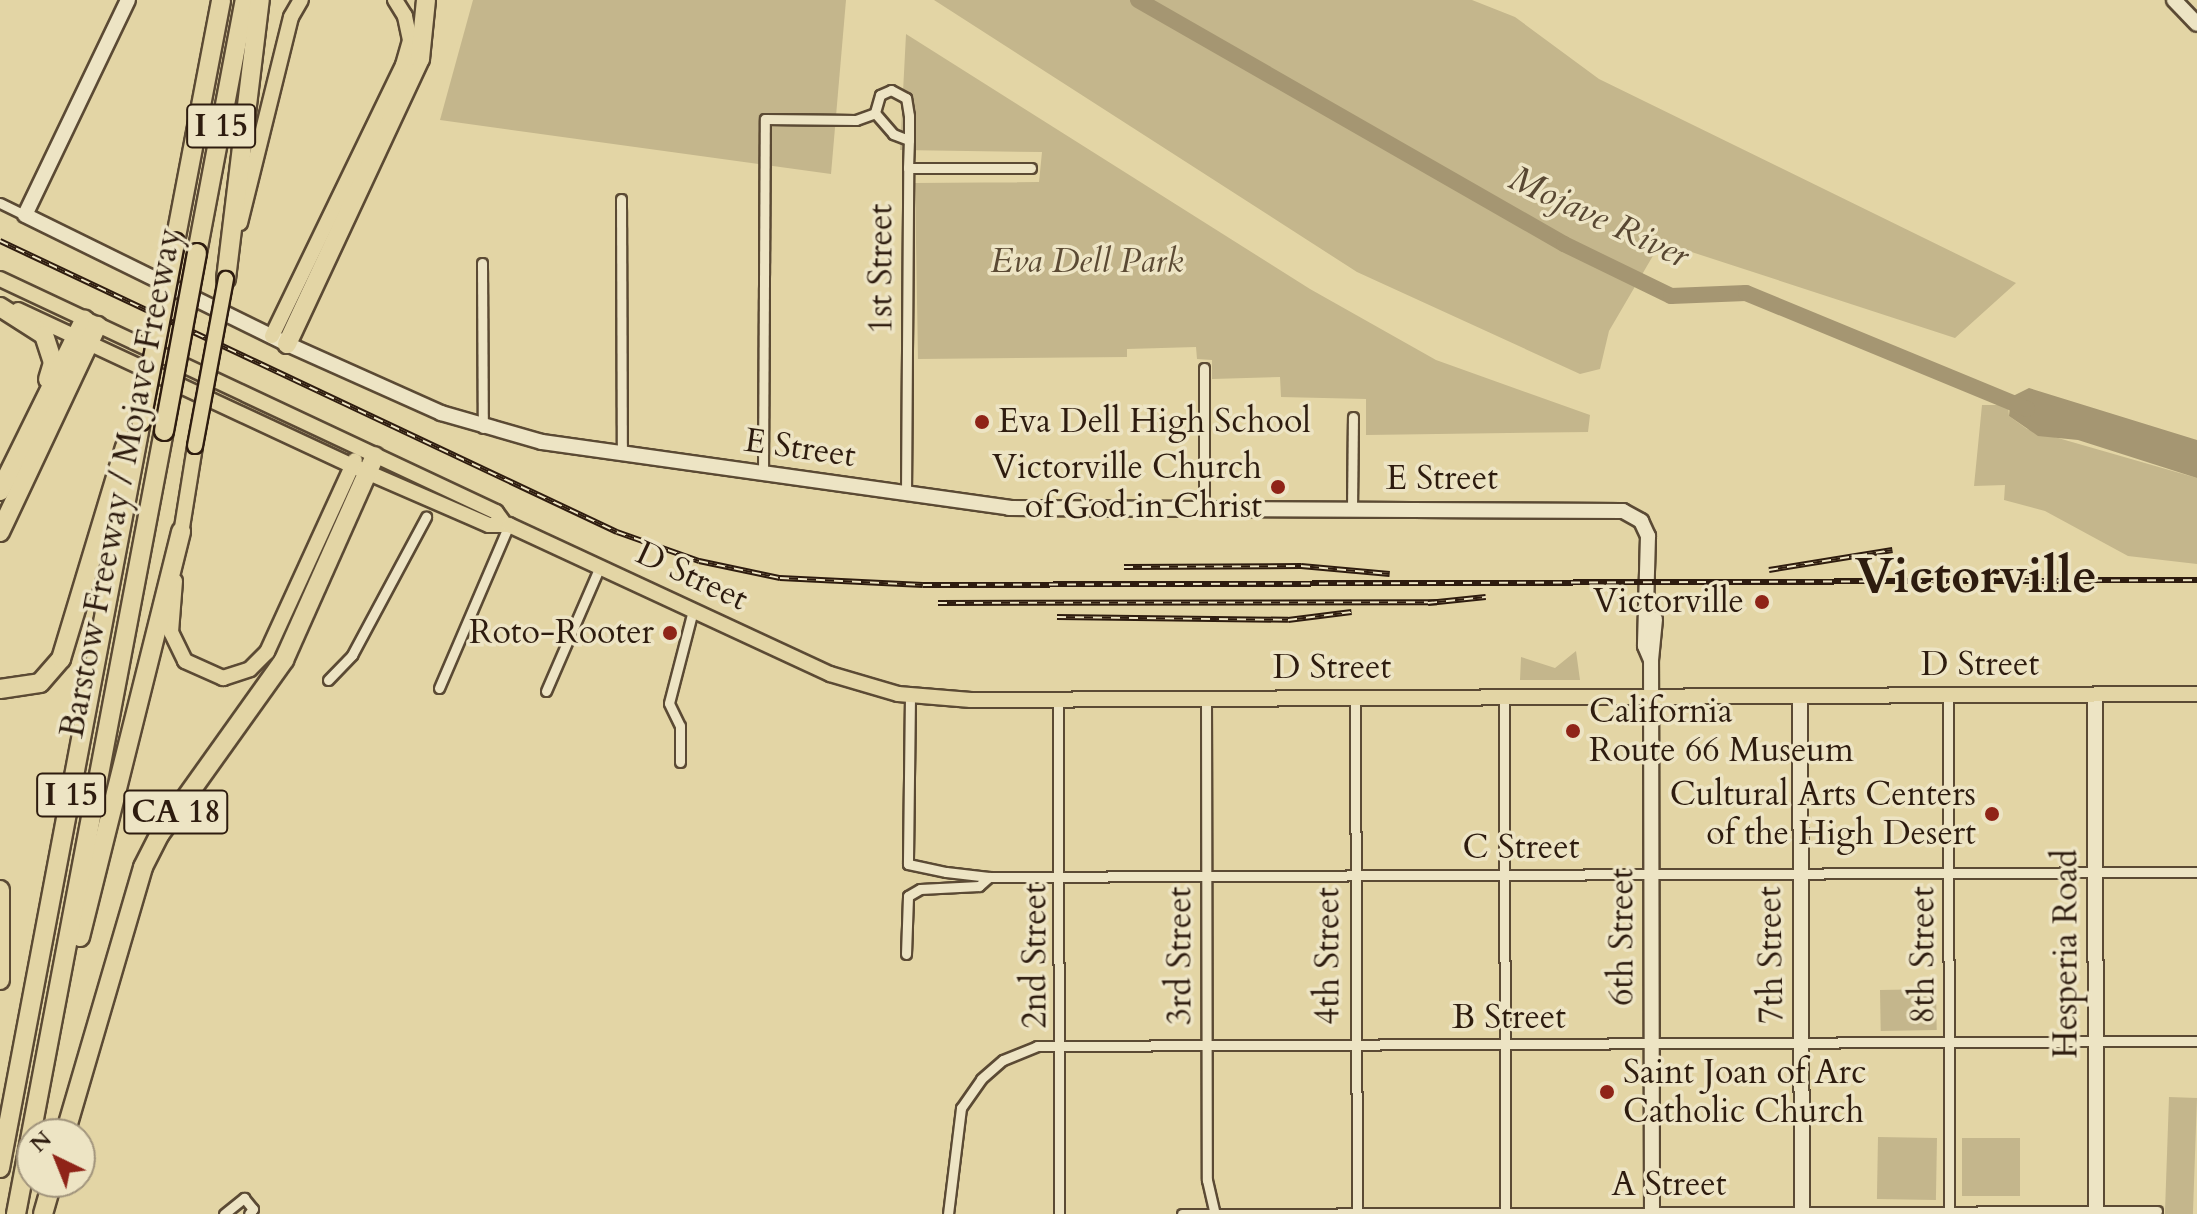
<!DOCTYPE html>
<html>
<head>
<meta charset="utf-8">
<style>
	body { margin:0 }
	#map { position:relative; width:2197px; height:1214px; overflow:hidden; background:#e3d5a5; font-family:Cardo,serif }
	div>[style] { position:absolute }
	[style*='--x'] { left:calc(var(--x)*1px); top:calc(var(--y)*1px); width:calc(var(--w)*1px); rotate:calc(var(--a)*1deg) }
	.green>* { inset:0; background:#c4b68c; transform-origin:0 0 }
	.water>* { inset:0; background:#a59672 }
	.river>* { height:16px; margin:-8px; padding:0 8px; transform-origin:8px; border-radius:8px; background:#a59672 }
	.roads { filter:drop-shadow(2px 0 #5b4a34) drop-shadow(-2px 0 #5b4a34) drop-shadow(0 2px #5b4a34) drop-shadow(0 -2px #5b4a34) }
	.street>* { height:9px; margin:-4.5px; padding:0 4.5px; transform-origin:4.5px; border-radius:4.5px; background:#ede4c4 }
	.secondary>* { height:14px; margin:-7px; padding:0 7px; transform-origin:7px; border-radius:7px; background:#ede4c4 }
	.primary>* { height:14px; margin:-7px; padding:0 7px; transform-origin:7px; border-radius:7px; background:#e3d5a5 }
	.highway>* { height:18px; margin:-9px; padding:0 9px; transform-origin:9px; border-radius:9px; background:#e3d5a5 }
	.rail>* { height:6px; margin-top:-3px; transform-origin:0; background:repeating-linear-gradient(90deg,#ede4c4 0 9px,#2e1c0f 0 18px); box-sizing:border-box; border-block:2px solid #2e1c0f }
	.bridges { filter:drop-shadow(2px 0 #2e1c0f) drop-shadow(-2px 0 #2e1c0f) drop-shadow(0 2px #2e1c0f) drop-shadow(0 -2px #2e1c0f) }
	.primary-bridge>* { height:14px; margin:-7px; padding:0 7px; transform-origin:7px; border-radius:7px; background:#e3d5a5 }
	.highway-bridge>* { height:18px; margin:-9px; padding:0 9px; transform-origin:9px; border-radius:9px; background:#e3d5a5 }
	.dots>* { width:22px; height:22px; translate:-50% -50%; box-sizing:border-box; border:4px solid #ede4c4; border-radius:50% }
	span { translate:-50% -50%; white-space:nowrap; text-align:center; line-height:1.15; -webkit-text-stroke:7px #ede4c4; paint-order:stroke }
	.shield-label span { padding:2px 6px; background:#ede4c4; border:2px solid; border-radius:6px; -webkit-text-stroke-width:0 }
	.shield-label { font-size:32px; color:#2e1c0f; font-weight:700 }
	.park-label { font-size:34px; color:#5b4a34; font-style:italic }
	.street-label { font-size:34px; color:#2e1c0f }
	.poi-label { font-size:34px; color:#2e1c0f }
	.left { translate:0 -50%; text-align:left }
	.right { translate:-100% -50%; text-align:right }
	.water-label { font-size:36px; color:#584732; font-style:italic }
	.town-label { font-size:50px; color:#2e1c0f; font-weight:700 }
	.north { position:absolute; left:16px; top:1118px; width:80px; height:80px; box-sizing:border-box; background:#ede4c4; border:2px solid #a1947c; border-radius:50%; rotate:317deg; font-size:22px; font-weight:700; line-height:32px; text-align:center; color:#2e1c0f }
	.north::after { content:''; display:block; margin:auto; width:28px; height:36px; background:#8f2418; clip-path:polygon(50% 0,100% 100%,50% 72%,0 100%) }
</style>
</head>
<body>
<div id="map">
	<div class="green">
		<div style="clip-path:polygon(473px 0,846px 0,831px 174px,440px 120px)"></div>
		<div style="clip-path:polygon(934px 0,1472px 0,1515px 17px,1599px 79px,2016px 283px,1955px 338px,1661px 242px,1609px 331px,1600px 369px,1580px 374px,1357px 272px)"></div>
		<div style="clip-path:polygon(906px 34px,1310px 289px,1436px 360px,1590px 415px,1588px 432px,1366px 435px,1366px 399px,1281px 397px,1280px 377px,1212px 379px,1212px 360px,1197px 359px,1196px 347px,1127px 349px,1127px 357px,918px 359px,915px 183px,1039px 182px,1042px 152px,900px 150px)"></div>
		<div style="clip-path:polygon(1982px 405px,2008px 405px,2009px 416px,2027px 429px,2197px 478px,2197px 564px,2128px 556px,2045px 511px,2004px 500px,2005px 485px,1974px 486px)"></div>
		<div style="clip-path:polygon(1576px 651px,1580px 680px,1520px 680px,1521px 657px,1555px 668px)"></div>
		<div style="left:1936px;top:989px;width:41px;height:56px;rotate:89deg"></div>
		<div style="left:2169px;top:1097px;width:28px;height:117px;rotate:2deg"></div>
		<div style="left:1878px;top:1137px;width:59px;height:62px;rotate:1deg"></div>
		<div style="left:1962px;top:1138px;width:58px;height:58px"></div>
	</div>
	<div class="water">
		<div style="clip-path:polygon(2029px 388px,2197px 440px,2197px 478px,2078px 440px,2038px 436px,2009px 416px,2011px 397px)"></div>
	</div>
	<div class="river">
		<div style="--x:1138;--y:0;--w:491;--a:29.8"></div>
		<div style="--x:1564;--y:244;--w:119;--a:25.9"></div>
		<div style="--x:1671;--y:296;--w:75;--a:-2.3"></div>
		<div style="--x:1746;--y:293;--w:304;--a:22.4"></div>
	</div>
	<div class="roads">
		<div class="street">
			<div style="--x:908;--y:168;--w:28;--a:-88"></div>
			<div style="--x:909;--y:140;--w:24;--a:-90"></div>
			<div style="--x:909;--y:116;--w:18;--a:-99"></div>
			<div style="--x:906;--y:98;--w:17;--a:-152"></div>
			<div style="--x:891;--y:90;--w:12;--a:156"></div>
			<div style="--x:880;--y:95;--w:19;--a:106"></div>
			<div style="--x:875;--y:113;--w:28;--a:49"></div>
			<div style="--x:893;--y:134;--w:17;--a:21"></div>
			<div style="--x:621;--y:199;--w:255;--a:89.8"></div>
			<div style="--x:0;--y:203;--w:28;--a:26"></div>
			<div style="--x:482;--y:263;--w:165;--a:89.7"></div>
			<div style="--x:1204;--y:368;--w:143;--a:90"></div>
			<div style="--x:763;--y:473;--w:354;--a:-89.7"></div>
			<div style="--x:765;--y:119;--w:91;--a:0.6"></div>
			<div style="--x:856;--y:120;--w:20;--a:-20"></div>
			<div style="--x:906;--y:494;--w:326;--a:-89.6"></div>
			<div style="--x:908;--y:168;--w:123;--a:0"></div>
			<div style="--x:1352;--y:510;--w:93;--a:-89.4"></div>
			<div style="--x:328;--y:680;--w:35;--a:-46"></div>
			<div style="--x:352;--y:655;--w:157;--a:-61.8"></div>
			<div style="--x:439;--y:688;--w:177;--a:-66.8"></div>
			<div style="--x:546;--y:691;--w:136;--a:-66.6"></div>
			<div style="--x:910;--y:696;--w:168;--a:90.7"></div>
			<div style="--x:908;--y:864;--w:39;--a:12"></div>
			<div style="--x:946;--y:872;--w:43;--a:6.6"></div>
			<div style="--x:989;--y:877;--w:1208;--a:-0.24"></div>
			<div style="--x:1948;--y:696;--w:518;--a:89.89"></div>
			<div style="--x:1504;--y:697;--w:517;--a:89.89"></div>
			<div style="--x:1206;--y:698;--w:482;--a:89.9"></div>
			<div style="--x:1207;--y:1180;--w:35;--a:77"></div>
			<div style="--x:1355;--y:698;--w:516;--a:89.78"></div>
			<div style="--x:1058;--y:699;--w:515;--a:89.89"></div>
			<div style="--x:680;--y:762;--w:36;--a:-90"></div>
			<div style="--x:680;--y:726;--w:25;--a:-116"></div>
			<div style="--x:669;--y:703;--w:96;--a:-75.5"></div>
			<div style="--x:906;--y:954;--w:58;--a:-88"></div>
			<div style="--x:908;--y:896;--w:14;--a:-30"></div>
			<div style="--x:920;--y:889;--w:59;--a:-2.9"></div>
			<div style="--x:979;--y:886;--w:13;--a:-42"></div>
			<div style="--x:224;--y:1214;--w:26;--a:-39"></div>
			<div style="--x:244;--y:1198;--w:14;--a:51"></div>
			<div style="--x:253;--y:1209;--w:6;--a:129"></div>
			<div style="--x:948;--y:1214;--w:107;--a:-83"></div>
			<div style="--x:961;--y:1108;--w:35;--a:-55"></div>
			<div style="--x:981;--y:1079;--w:29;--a:-41"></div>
			<div style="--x:1003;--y:1060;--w:37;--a:-22"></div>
			<div style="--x:1037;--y:1046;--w:1160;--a:-0.25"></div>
			<div style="--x:1182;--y:1214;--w:975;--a:-0.18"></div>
		</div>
		<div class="secondary">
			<div style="--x:128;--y:0;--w:238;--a:115.6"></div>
			<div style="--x:25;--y:215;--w:292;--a:26.2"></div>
			<div style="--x:287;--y:344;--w:169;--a:24.1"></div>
			<div style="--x:441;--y:413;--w:105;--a:16"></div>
			<div style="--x:542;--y:442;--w:472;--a:8"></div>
			<div style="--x:1009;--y:508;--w:614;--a:0.28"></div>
			<div style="--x:1623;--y:511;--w:21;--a:29"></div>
			<div style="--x:1641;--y:521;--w:17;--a:65"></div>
			<div style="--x:1648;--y:536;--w:110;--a:91.6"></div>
			<div style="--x:1645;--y:646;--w:15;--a:67"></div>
			<div style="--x:2174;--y:0;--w:33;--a:46"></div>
			<div style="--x:2095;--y:695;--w:519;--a:89.89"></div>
			<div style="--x:1800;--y:696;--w:518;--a:89.78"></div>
			<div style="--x:1652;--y:1214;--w:554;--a:-90.1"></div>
			<div style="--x:1651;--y:660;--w:41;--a:-84.4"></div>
		</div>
		<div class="primary">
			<div style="--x:240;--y:223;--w:212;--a:-76.1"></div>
			<div style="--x:291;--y:17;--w:20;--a:-60"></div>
			<div style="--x:0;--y:279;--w:548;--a:25.16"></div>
			<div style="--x:496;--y:512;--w:14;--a:54"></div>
			<div style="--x:18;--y:310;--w:370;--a:25"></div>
			<div style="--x:353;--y:466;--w:148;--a:23.5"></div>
			<div style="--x:489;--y:525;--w:20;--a:0"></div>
			<div style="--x:509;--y:525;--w:354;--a:24.9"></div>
			<div style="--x:830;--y:674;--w:71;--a:16.4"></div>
			<div style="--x:898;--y:694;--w:73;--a:4.7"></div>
			<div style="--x:971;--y:700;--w:1226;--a:-0.28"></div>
			<div style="--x:272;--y:336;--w:301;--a:-64.2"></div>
			<div style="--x:403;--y:65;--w:26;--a:-74"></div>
			<div style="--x:410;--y:40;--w:25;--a:-102"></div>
			<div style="--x:405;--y:16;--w:19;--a:-122"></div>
			<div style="--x:180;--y:540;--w:95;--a:-80.9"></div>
			<div style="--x:175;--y:581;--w:51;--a:94.5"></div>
			<div style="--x:171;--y:632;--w:32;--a:64"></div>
			<div style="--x:185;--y:661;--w:42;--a:24.1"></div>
			<div style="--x:223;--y:678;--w:28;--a:-18"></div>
			<div style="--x:250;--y:669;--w:24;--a:-45"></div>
			<div style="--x:267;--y:652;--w:211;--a:-65.4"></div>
		</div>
		<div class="highway">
			<div style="--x:175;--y:242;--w:246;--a:-79.2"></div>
			<div style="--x:197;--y:253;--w:258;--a:-79.3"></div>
			<div style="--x:226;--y:279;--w:281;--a:-83.1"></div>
			<div style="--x:0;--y:307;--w:52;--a:32.5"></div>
			<div style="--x:44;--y:335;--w:29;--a:72"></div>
			<div style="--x:53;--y:363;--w:17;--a:107"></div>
			<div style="--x:287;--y:344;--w:315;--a:-65"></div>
			<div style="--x:420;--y:59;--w:59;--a:-84.2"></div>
			<div style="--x:0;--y:491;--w:191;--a:-63.8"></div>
			<div style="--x:0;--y:532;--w:228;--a:-64.8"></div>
			<div style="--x:0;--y:689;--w:40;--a:-8.5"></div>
			<div style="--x:40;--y:683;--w:32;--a:-49"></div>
			<div style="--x:61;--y:659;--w:221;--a:-73.2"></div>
			<div style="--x:0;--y:890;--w:90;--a:90"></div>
			<div style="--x:80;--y:937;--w:418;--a:-76"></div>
			<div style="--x:65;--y:1134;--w:278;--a:-73.7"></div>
			<div style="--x:143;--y:867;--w:37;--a:-63"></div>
			<div style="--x:160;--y:834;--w:214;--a:-54.5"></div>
			<div style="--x:284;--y:660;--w:223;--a:-66"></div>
			<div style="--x:0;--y:1168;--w:760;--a:-79.31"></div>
			<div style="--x:16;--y:1214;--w:797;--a:-79.3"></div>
			<div style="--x:43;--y:1214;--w:33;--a:-74"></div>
		</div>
	</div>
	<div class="rail">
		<div style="--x:0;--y:241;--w:682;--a:25.25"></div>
		<div style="--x:617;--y:532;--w:87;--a:19.5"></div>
		<div style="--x:699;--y:561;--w:83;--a:11.9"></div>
		<div style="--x:780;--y:578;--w:143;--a:2.8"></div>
		<div style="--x:923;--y:585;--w:1274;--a:-0.22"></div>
		<div style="--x:1124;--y:567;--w:177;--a:-0.3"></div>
		<div style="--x:1301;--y:566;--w:89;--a:5.1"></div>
		<div style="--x:1769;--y:570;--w:125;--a:-9.2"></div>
		<div style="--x:938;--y:603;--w:499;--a:-0.1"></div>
		<div style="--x:1428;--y:603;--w:58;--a:-5.9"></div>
		<div style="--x:1057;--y:617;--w:231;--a:0.7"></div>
		<div style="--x:1288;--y:620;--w:64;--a:-7.1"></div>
	</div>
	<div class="bridges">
		<div class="primary-bridge">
			<div style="--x:195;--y:446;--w:170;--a:-79.5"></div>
		</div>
		<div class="highway-bridge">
			<div style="--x:141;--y:421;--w:182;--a:-79.2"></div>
			<div style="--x:164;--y:431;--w:181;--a:-79.5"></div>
		</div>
	</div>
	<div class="dots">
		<div style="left:982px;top:422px;background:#8f2418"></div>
		<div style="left:1278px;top:487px;background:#8f2418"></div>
		<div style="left:1762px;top:602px;background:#8f2418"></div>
		<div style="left:670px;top:633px;background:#8f2418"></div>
		<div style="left:1573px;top:731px;background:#8f2418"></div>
		<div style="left:1992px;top:814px;background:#8f2418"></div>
		<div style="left:1607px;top:1092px;background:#8f2418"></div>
	</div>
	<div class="shield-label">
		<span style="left:221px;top:126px">I 15</span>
		<span style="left:71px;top:795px">I 15</span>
		<span style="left:176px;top:812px">CA 18</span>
	</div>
	<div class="park-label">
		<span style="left:1087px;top:262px">Eva Dell Park</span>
	</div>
	<div class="street-label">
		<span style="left:881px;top:269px;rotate:-90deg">1st Street</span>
		<span style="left:800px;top:448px;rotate:8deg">E Street</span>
		<span style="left:1442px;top:479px">E Street</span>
		<span style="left:121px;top:483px;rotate:-79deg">Barstow Freeway / Mojave Freeway</span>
		<span style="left:692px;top:576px;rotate:25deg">D Street</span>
		<span style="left:1980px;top:665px">D Street</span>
		<span style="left:1332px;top:668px">D Street</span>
		<span style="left:1521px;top:848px">C Street</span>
		<span style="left:1622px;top:937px;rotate:-90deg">6th Street</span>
		<span style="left:2066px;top:954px;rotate:-90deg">Hesperia Road</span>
		<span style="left:1771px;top:955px;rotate:-91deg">7th Street</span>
		<span style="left:1923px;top:955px;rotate:-90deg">8th Street</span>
		<span style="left:1035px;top:956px;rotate:-90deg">2nd Street</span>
		<span style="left:1180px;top:956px;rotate:-90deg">3rd Street</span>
		<span style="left:1328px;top:956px;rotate:-90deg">4th Street</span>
		<span style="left:1509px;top:1018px">B Street</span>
		<span style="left:1669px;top:1185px">A Street</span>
	</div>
	<div class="poi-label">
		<span class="left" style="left:998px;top:422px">Eva Dell High School</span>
		<span class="right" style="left:1262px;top:487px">Victorville Church<br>of God in Christ</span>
		<span class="right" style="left:1744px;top:602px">Victorville</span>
		<span class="right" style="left:654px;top:633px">Roto-Rooter</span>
		<span class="left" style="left:1589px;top:731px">California<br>Route 66 Museum</span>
		<span class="right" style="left:1976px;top:814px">Cultural Arts Centers<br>of the High Desert</span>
		<span class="left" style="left:1623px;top:1092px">Saint Joan of Arc<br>Catholic Church</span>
	</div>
	<div class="water-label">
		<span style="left:1599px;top:217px;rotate:25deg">Mojave River</span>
	</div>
	<div class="town-label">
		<span style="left:1976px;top:577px">Victorville</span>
	</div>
	<div class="north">N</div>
</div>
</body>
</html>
